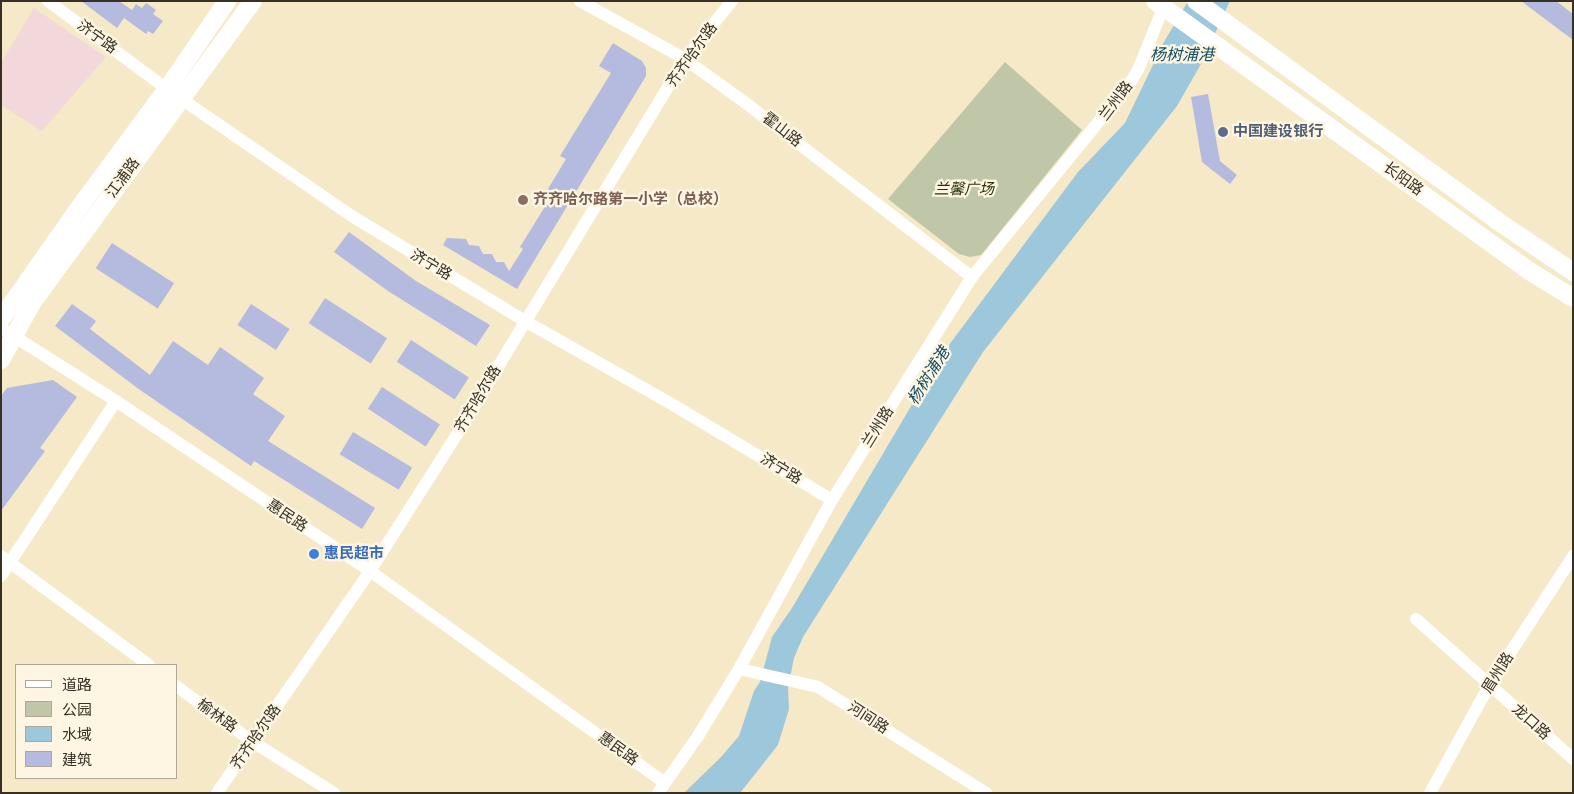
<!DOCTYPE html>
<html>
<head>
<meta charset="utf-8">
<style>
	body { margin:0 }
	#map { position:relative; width:1574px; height:794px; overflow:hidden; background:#f5e9c8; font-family:"Roboto Serif","Noto Sans SC",serif }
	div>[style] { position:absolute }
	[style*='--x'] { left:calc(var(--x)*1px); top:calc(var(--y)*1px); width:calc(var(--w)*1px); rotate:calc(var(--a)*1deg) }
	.commercial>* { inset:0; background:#f3d8db }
	.green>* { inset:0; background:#c0c7a9 }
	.water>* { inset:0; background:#9dc8dc }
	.building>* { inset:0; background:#b5badf; transform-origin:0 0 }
	.minor>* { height:12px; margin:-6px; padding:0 6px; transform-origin:6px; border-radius:6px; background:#fff }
	.secondary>* { height:18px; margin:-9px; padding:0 9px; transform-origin:9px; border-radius:9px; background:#fff }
	.dots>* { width:14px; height:14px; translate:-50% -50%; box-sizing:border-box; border:2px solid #fef6e3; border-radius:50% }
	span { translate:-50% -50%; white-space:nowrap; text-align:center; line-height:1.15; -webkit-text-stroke:4.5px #fef6e3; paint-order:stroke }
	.street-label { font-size:15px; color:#363124 }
	.service-label { font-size:15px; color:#4e5e75; font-weight:700 }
	.left { translate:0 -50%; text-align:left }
	.park-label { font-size:15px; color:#2a3203; font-style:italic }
	.education-label { font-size:15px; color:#785e54; font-weight:700 }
	.shop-label { font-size:15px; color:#366cbe; font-weight:700 }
	.water-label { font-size:16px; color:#144c61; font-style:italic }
	.frame { position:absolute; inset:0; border:2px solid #363124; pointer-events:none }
	.legend { position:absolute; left:15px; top:664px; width:162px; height:115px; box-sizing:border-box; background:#fef6e3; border:1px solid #aea797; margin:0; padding:6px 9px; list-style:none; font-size:15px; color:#363124 }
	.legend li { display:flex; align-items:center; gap:10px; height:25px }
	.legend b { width:25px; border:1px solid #aea797 }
</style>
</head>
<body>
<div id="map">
	<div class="commercial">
		<div style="clip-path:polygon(34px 8px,106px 57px,42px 131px,1px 105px,1px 63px)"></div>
	</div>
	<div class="green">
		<div style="clip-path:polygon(1005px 62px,1082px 130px,981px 255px,970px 257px,959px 254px,888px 199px)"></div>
	</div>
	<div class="water">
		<div style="clip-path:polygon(1188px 1px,1230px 1px,1201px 64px,1177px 106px,983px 352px,803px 637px,794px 658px,788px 688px,789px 709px,778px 745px,740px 793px,684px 793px,721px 757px,739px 736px,754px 691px,760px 682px,772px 637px,792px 608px,940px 357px,1078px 172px,1125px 123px,1164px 42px)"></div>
	</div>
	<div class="building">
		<div style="clip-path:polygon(81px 1px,119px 1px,132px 10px,136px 4px,142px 8px,146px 3px,156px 10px,153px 14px,163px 21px,153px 34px,148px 31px,146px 34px,124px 18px,117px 28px)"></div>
		<div style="clip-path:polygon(1521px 1px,1556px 1px,1573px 14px,1573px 40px)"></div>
		<div style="clip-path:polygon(613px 43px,642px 61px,646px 68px,646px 76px,517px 289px,443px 245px,447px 238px,466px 239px,469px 245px,479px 246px,483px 254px,492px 254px,496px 262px,504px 262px,509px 271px,523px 249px,520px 247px,554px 192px,548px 189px,566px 159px,560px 156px,611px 73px,599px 66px)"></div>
		<div style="clip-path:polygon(1208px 94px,1220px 161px,1237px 175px,1230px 184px,1202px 162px,1191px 97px)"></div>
		<div style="clip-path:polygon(349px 232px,416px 281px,490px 325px,476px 346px,388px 291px,334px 252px)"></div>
		<div style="left:112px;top:243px;width:74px;height:30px;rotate:33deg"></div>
		<div style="left:325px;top:298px;width:74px;height:30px;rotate:33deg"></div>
		<div style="clip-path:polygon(72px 304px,96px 321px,90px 329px,150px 375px,173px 341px,208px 365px,220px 347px,264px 378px,253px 394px,285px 416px,268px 441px,375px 508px,362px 529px,254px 461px,251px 466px,140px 390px,55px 326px)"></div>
		<div style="left:251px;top:304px;width:46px;height:25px;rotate:33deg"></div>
		<div style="left:411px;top:340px;width:69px;height:26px;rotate:33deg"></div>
		<div style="clip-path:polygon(53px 380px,77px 397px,40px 448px,45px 451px,1px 511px,1px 396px,7px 388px)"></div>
		<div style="left:382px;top:387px;width:69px;height:26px;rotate:33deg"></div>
		<div style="left:353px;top:432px;width:69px;height:26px;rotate:31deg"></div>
	</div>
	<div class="minor">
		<div style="--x:48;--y:1;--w:148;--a:36.5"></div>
		<div style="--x:167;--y:89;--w:228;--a:34.5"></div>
		<div style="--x:355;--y:218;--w:199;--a:31.2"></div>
		<div style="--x:525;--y:321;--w:172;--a:29.5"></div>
		<div style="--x:675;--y:406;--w:183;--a:30.9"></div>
		<div style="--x:580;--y:1;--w:120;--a:28.9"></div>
		<div style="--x:685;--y:59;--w:82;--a:36"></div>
		<div style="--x:751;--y:107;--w:279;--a:37.6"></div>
		<div style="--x:1;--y:328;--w:136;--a:32.4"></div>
		<div style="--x:116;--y:401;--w:306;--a:33.8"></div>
		<div style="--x:370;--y:571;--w:363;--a:35.7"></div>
		<div style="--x:1;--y:556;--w:184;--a:36.4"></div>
		<div style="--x:1;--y:576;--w:209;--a:-56.7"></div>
		<div style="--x:1416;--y:619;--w:210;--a:41.7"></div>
		<div style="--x:739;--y:669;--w:81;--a:12.8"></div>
		<div style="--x:818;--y:687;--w:199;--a:32.2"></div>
		<div style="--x:176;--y:686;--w:95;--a:36"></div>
		<div style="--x:253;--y:742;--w:96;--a:32.2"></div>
		<div style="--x:217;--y:793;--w:270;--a:-55.4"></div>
		<div style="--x:370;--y:571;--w:151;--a:-57.5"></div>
		<div style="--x:451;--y:444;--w:451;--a:-58.7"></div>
		<div style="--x:685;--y:59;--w:75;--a:-51"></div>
		<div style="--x:658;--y:793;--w:70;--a:-54.9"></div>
		<div style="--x:698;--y:736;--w:79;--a:-58.5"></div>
		<div style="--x:739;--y:669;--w:193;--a:-61.2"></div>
		<div style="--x:832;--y:500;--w:263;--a:-57.9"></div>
		<div style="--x:972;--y:277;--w:247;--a:-50.8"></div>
		<div style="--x:1128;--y:86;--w:19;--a:-58"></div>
		<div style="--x:1138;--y:70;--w:74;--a:-67.9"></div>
		<div style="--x:1430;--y:793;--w:124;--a:-61.2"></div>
		<div style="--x:1490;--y:684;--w:153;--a:-57"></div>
	</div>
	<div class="secondary">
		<div style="--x:1155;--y:1;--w:463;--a:35.8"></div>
		<div style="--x:1531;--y:272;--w:49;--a:31.8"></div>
		<div style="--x:1196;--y:1;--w:371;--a:36.1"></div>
		<div style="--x:1496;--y:220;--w:93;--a:34"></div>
		<div style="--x:1;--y:319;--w:144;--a:-54.9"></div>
		<div style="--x:84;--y:201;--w:139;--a:-53.5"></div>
		<div style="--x:167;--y:89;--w:107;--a:-55.7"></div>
		<div style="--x:1;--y:360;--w:65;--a:-61.5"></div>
		<div style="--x:32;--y:303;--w:374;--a:-53.8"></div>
	</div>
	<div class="dots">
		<div style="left:1223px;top:132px;background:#5c6f8a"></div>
		<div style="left:523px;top:200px;background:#8d6e63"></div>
		<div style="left:314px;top:554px;background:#3f7fe0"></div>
	</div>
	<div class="street-label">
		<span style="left:97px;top:37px;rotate:36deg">济宁路</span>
		<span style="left:692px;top:55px;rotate:-54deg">齐齐哈尔路</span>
		<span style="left:1116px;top:101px;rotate:-53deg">兰州路</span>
		<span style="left:782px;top:130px;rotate:38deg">霍山路</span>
		<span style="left:123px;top:178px;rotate:-54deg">江浦路</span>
		<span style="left:1403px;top:179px;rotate:36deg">长阳路</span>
		<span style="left:431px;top:265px;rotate:31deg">济宁路</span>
		<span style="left:478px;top:399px;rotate:-59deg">齐齐哈尔路</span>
		<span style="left:878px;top:427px;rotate:-58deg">兰州路</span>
		<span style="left:781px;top:469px;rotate:31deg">济宁路</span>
		<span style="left:287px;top:516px;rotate:34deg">惠民路</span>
		<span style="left:1498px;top:673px;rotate:-58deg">眉州路</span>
		<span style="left:217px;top:716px;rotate:36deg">榆林路</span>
		<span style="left:868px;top:718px;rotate:33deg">河间路</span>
		<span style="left:1531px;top:722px;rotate:42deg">龙口路</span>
		<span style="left:256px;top:737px;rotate:-55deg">齐齐哈尔路</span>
		<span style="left:618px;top:749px;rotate:36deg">惠民路</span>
	</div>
	<div class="service-label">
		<span class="left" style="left:1233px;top:132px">中国建设银行</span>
	</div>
	<div class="park-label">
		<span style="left:964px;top:190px">兰馨广场</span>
	</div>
	<div class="education-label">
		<span class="left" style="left:533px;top:200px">齐齐哈尔路第一小学（总校）</span>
	</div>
	<div class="shop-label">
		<span class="left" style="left:324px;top:554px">惠民超市</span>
	</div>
	<div class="water-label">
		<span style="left:1182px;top:55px">杨树浦港</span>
		<span style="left:929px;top:376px;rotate:-58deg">杨树浦港</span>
	</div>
	<div class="frame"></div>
	<ul class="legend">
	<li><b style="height:6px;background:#fff"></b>道路</li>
	<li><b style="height:14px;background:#c0c7a9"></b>公园</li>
	<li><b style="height:14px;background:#9dc8dc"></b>水域</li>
	<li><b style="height:14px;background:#b5badf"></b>建筑</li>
	</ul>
</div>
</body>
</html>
